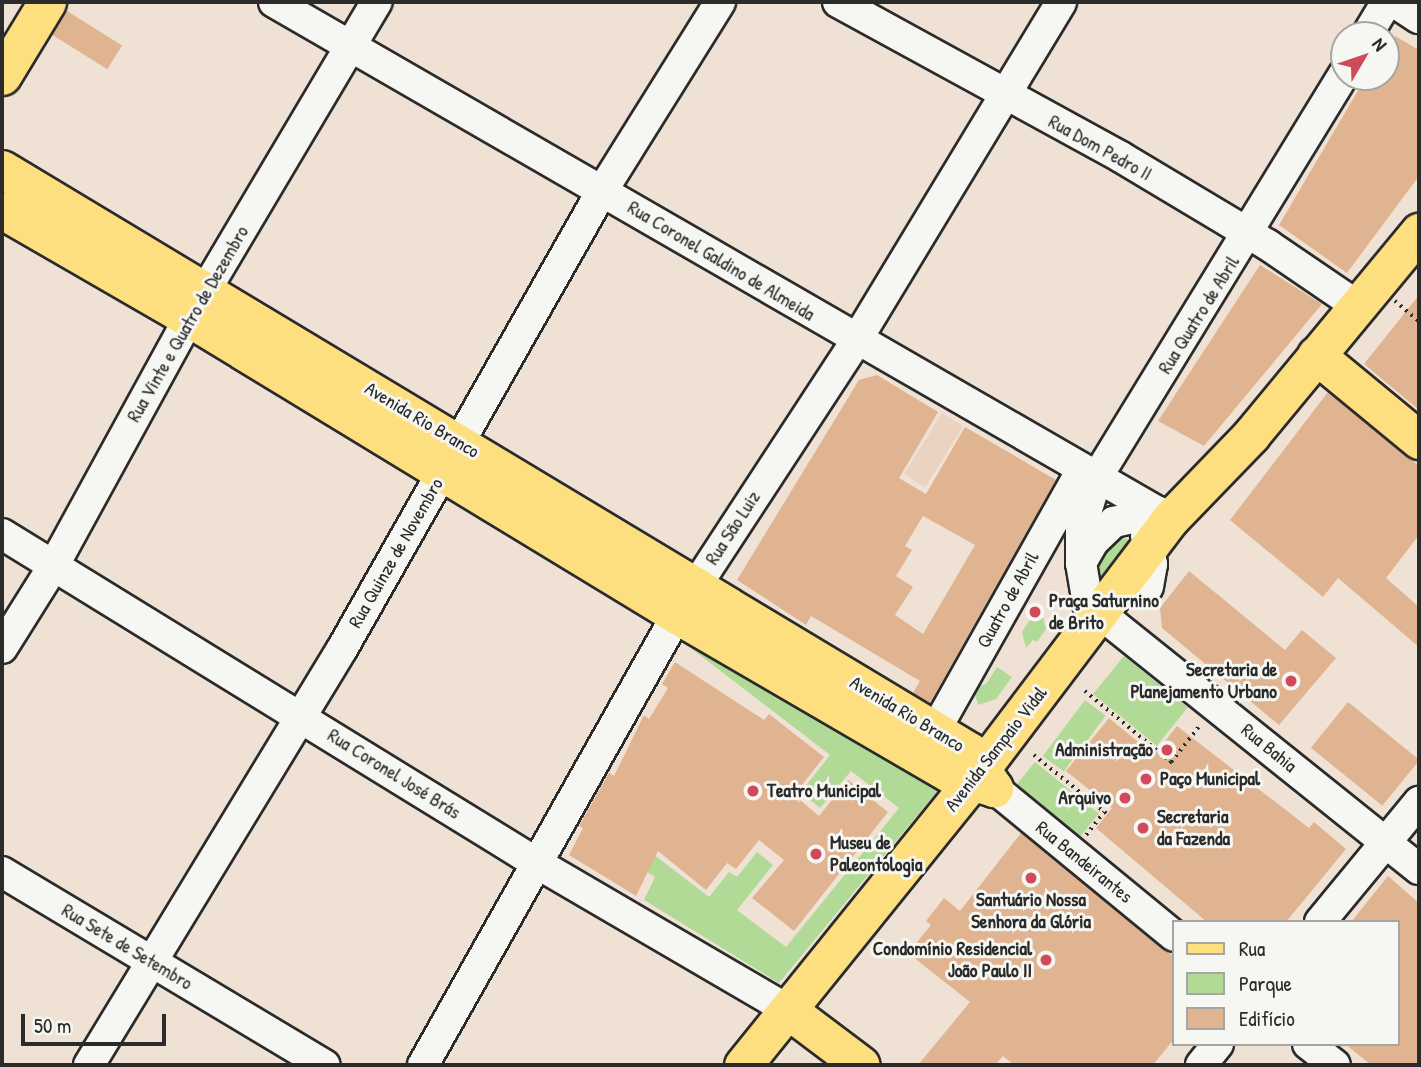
<!DOCTYPE html>
<html>
<head>
<meta charset="utf-8">
<style>
	body { margin:0 }
	#map { position:relative; width:1421px; height:1067px; overflow:hidden; background:#efe2d5; font-family:"Patrick Hand",sans-serif }
	div>[style] { position:absolute }
	[style*='--x'] { left:calc(var(--x)*1px); top:calc(var(--y)*1px); width:calc(var(--w)*1px); rotate:calc(var(--a)*1deg) }
	.built>* { inset:0; background:#ead4c1; transform-origin:0 0 }
	.green>* { inset:0; background:#b1da97; transform-origin:0 0 }
	.building>* { inset:0; background:#e0b491; transform-origin:0 0 }
	.path>* { height:3.5px; margin-top:-1.75px; transform-origin:0; background:repeating-linear-gradient(90deg,#2b2b2b 0 2px,transparent 0 7px) }
	.roads { filter:drop-shadow(2px 0 #2b2b2b) drop-shadow(-2px 0 #2b2b2b) drop-shadow(0 2px #2b2b2b) drop-shadow(0 -2px #2b2b2b) }
	.minor>* { height:30px; margin:-15px; padding:0 15px; transform-origin:15px; border-radius:15px; background:#f6f6f2 }
	.major>* { height:37px; margin:-18.5px; padding:0 18.5px; transform-origin:18.5px; border-radius:18.5px; background:#fedf80 }
	.dots>* { width:19px; height:19px; translate:-50% -50%; box-sizing:border-box; border:4px solid #f6f6f2; border-radius:50% }
	span { translate:-50% -50%; white-space:nowrap; text-align:center; line-height:1.15; -webkit-text-stroke:6px #f6f6f2; paint-order:stroke }
	.street-label { font-size:19px; color:#2b2b2b }
	.poi-label { font-size:19px; color:#2b2b2b; font-weight:700 }
	.left { translate:0 -50%; text-align:left }
	.right { translate:-100% -50%; text-align:right }
	.frame { position:absolute; inset:0; border:4px solid #2b2b2b; pointer-events:none }
	.legend { position:absolute; left:1172px; top:920px; width:228px; height:126px; box-sizing:border-box; background:#f6f6f2; border:2px solid #a5a5a2; margin:0; padding:9px 12px; list-style:none; font-size:21px; color:#2b2b2b }
	.legend li { display:flex; align-items:center; gap:14px; height:35px }
	.legend b { width:35px; border:2px solid #a5a5a2 }
	.north { position:absolute; left:1330px; top:21px; width:70px; height:70px; box-sizing:border-box; background:#f6f6f2; border:2px solid #a5a5a2; border-radius:50%; rotate:51deg; font-size:19px; font-weight:700; line-height:28px; text-align:center; color:#2b2b2b }
	.north::after { content:''; display:block; margin:auto; width:24px; height:32px; background:#d1495b; clip-path:polygon(50% 0,100% 100%,50% 72%,0 100%) }
	.scale { position:absolute; left:21px; top:1014px; width:145px; height:32px; box-sizing:border-box; border:4px solid #2b2b2b; border-top:0; padding-left:9px; font-size:21px; line-height:24px; white-space:nowrap; color:#2b2b2b; -webkit-text-stroke:5px #f6f6f2; paint-order:stroke }
</style>
</head>
<body>
<div id="map">
	<div class="built">
		<div style="left:942px;top:413px;width:25px;height:72px;rotate:32deg"></div>
	</div>
	<div class="green">
		<div style="clip-path:polygon(1120px 537px,1132px 541px,1097px 589px,1093px 556px)"></div>
		<div style="clip-path:polygon(1042px 613px,1046px 629px,1037px 642px,1033px 640px,1026px 648px,1022px 632px,1031px 618px,1035px 621px)"></div>
		<div style="clip-path:polygon(687px 637px,944px 783px,779px 983px,644px 900px,655px 877px,644px 870px,653px 854px,709px 897px,729px 872px,737px 877px,757px 852px,773px 865px,737px 910px,786px 947px,899px 808px,851px 771px,820px 808px,801px 792px,830px 755px,684px 643px)"></div>
		<div style="left:1124px;top:656px;width:82px;height:49px;rotate:39deg"></div>
		<div style="clip-path:polygon(997px 667px,1012px 677px,996px 699px,978px 705px,973px 688px,986px 684px)"></div>
		<div style="left:1085px;top:700px;width:26px;height:70px;rotate:37deg"></div>
		<div style="left:1035px;top:762px;width:82px;height:29px;rotate:39deg"></div>
	</div>
	<div class="building">
		<div style="left:67px;top:11px;width:65px;height:28px;rotate:32deg"></div>
		<div style="clip-path:polygon(1395px 36px,1419px 50px,1419px 176px,1347px 273px,1279px 225px,1366px 77px,1386px 77px,1386px 51px)"></div>
		<div style="clip-path:polygon(1260px 265px,1322px 304px,1204px 446px,1158px 421px)"></div>
		<div style="clip-path:polygon(1419px 295px,1419px 410px,1364px 364px)"></div>
		<div style="clip-path:polygon(evenodd,877px 375px,938px 412px,899px 478px,926px 494px,965px 427px,1056px 480px,930px 703px,913px 693px,920px 681px,811px 616px,806px 625px,737px 580px,859px 380px,877px 375px,923px 516px,975px 545px,923px 634px,895px 615px,913px 587px,896px 576px,912px 550px,905px 546px,923px 516px)"></div>
		<div style="clip-path:polygon(1328px 392px,1419px 466px,1419px 535px,1386px 578px,1419px 607px,1419px 647px,1338px 578px,1323px 597px,1230px 520px)"></div>
		<div style="clip-path:polygon(1189px 571px,1285px 650px,1302px 630px,1336px 658px,1279px 725px,1162px 628px,1160px 608px)"></div>
		<div style="clip-path:polygon(675px 662px,764px 720px,769px 714px,824px 757px,794px 795px,819px 816px,848px 780px,888px 812px,794px 931px,752px 898px,784px 860px,759px 840px,736px 869px,727px 863px,706px 890px,658px 851px,636px 896px,569px 855px,583px 828px,579px 826px,609px 773px,614px 776px,644px 715px,649px 719px,668px 688px,662px 684px)"></div>
		<div style="left:1348px;top:702px;width:92px;height:59px;rotate:39deg"></div>
		<div style="clip-path:polygon(1109px 718px,1154px 755px,1177px 726px,1309px 828px,1314px 822px,1346px 849px,1286px 922px,1207px 922px,1096px 828px,1112px 808px,1066px 771px)"></div>
		<div style="clip-path:polygon(1021px 833px,1174px 957px,1174px 1039px,1153px 1065px,1014px 1065px,1003px 1056px,995px 1065px,918px 1065px,970px 1002px,908px 953px,931px 925px,926px 921px,944px 898px,960px 911px)"></div>
		<div style="clip-path:polygon(1388px 876px,1419px 903px,1419px 1065px,1371px 1065px,1345px 1044px,1398px 1044px,1398px 922px,1351px 922px)"></div>
	</div>
	<div class="path">
		<div style="--x:1395;--y:301;--w:31;--a:40"></div>
		<div style="--x:1085;--y:691;--w:112;--a:39.5"></div>
		<div style="--x:1171;--y:762;--w:5;--a:127"></div>
		<div style="--x:1034;--y:755;--w:94;--a:38.9"></div>
		<div style="--x:1171;--y:762;--w:47;--a:-51.9"></div>
		<div style="--x:1086;--y:835;--w:29;--a:-52"></div>
	</div>
	<div class="roads">
		<div class="minor">
			<div style="--x:274;--y:2;--w:1034;--a:29.99"></div>
			<div style="--x:838;--y:2;--w:323;--a:28.7"></div>
			<div style="--x:1121;--y:157;--w:171;--a:30.9"></div>
			<div style="--x:1268;--y:245;--w:107;--a:34.3"></div>
			<div style="--x:1394;--y:2;--w:30;--a:33"></div>
			<div style="--x:1367;--y:35;--w:39;--a:-59"></div>
			<div style="--x:1344;--y:74;--w:473;--a:121.5"></div>
			<div style="--x:1097;--y:477;--w:54;--a:107.1"></div>
			<div style="--x:1081;--y:529;--w:34;--a:90"></div>
			<div style="--x:1081;--y:563;--w:42;--a:80.3"></div>
			<div style="--x:1088;--y:604;--w:424;--a:38.7"></div>
			<div style="--x:2;--y:534;--w:626;--a:31.61"></div>
			<div style="--x:535;--y:862;--w:293;--a:30.3"></div>
			<div style="--x:1146;--y:536;--w:29;--a:78"></div>
			<div style="--x:1152;--y:564;--w:23;--a:100"></div>
			<div style="--x:1081;--y:563;--w:24;--a:-60"></div>
			<div style="--x:1093;--y:542;--w:29;--a:-44"></div>
			<div style="--x:1114;--y:522;--w:46;--a:-12.5"></div>
			<div style="--x:2;--y:648;--w:98;--a:-57.9"></div>
			<div style="--x:54;--y:565;--w:281;--a:-61.3"></div>
			<div style="--x:189;--y:318;--w:368;--a:-59.3"></div>
			<div style="--x:941;--y:720;--w:275;--a:-60.6"></div>
			<div style="--x:994;--y:788;--w:233;--a:39.4"></div>
			<div style="--x:2;--y:872;--w:376;--a:30.9"></div>
			<div style="--x:1320;--y:922;--w:156;--a:-50.5"></div>
			<div style="--x:1308;--y:1044;--w:34;--a:38"></div>
			<div style="--x:89;--y:1065;--w:487;--a:-58.7"></div>
			<div style="--x:342;--y:649;--w:527;--a:-60.42"></div>
			<div style="--x:602;--y:191;--w:223;--a:-58"></div>
			<div style="--x:423;--y:1065;--w:517;--a:-60.56"></div>
			<div style="--x:677;--y:615;--w:327;--a:-56.8"></div>
			<div style="--x:856;--y:341;--w:396;--a:-58.8"></div>
			<div style="--x:1201;--y:1065;--w:27;--a:-51"></div>
		</div>
		<div class="major">
			<div style="--x:2;--y:76;--w:87;--a:-58.7"></div>
			<div style="--x:2;--y:169;--w:1129;--a:31.04"></div>
			<div style="--x:969;--y:751;--w:45;--a:56"></div>
			<div style="--x:2;--y:210;--w:216;--a:30"></div>
			<div style="--x:189;--y:318;--w:571;--a:31.32"></div>
			<div style="--x:677;--y:615;--w:318;--a:30.2"></div>
			<div style="--x:952;--y:775;--w:44;--a:17.2"></div>
			<div style="--x:1316;--y:355;--w:134;--a:39.5"></div>
			<div style="--x:788;--y:1010;--w:91;--a:37"></div>
			<div style="--x:743;--y:1065;--w:363;--a:-51.1"></div>
			<div style="--x:971;--y:782;--w:330;--a:-52.9"></div>
			<div style="--x:1170;--y:519;--w:117;--a:-46"></div>
			<div style="--x:1251;--y:435;--w:264;--a:-50.4"></div>
		</div>
	</div>
	<div class="dots">
		<div style="left:1035px;top:612px;background:#d1495b"></div>
		<div style="left:1291px;top:681px;background:#d1495b"></div>
		<div style="left:1167px;top:750px;background:#d1495b"></div>
		<div style="left:1146px;top:779px;background:#d1495b"></div>
		<div style="left:753px;top:791px;background:#d1495b"></div>
		<div style="left:1125px;top:798px;background:#d1495b"></div>
		<div style="left:1143px;top:828px;background:#d1495b"></div>
		<div style="left:816px;top:854px;background:#d1495b"></div>
		<div style="left:1031px;top:878px;background:#d1495b"></div>
		<div style="left:1046px;top:960px;background:#d1495b"></div>
	</div>
	<div class="street-label">
		<span style="left:1100px;top:148px;rotate:29deg">Rua Dom Pedro II</span>
		<span style="left:721px;top:261px;rotate:31deg">Rua Coronel Galdino de Almeida</span>
		<span style="left:1199px;top:315px;rotate:-58deg">Rua Quatro de Abril</span>
		<span style="left:188px;top:324px;rotate:-60deg">Rua Vinte e Quatro de Dezembro</span>
		<span style="left:422px;top:420px;rotate:31deg">Avenida Rio Branco</span>
		<span style="left:733px;top:528px;rotate:-57deg">Rua São Luiz</span>
		<span style="left:396px;top:553px;rotate:-60deg">Rua Quinze de Novembro</span>
		<span style="left:1008px;top:600px;rotate:-61deg">Quatro de Abril</span>
		<span style="left:907px;top:714px;rotate:31deg">Avenida Rio Branco</span>
		<span style="left:1269px;top:748px;rotate:39deg">Rua Bahia</span>
		<span style="left:996px;top:749px;rotate:-52deg">Avenida Sampaio Vidal</span>
		<span style="left:394px;top:774px;rotate:32deg">Rua Coronel José Brás</span>
		<span style="left:1084px;top:862px;rotate:39deg">Rua Bandeirantes</span>
		<span style="left:127px;top:947px;rotate:31deg">Rua Sete de Setembro</span>
	</div>
	<div class="poi-label">
		<span class="left" style="left:1049px;top:612px">Praça Saturnino<br>de Brito</span>
		<span class="right" style="left:1277px;top:681px">Secretaria de<br>Planejamento Urbano</span>
		<span class="right" style="left:1153px;top:750px">Administração</span>
		<span class="left" style="left:1160px;top:779px">Paço Municipal</span>
		<span class="left" style="left:767px;top:791px">Teatro Municipal</span>
		<span class="right" style="left:1111px;top:798px">Arquivo</span>
		<span class="left" style="left:1157px;top:828px">Secretaria<br>da Fazenda</span>
		<span class="left" style="left:830px;top:854px">Museu de<br>Paleontologia</span>
		<span style="left:1031px;top:911px">Santuário Nossa<br>Senhora da Glória</span>
		<span class="right" style="left:1032px;top:960px">Condomínio Residencial<br>João Paulo II</span>
	</div>
	<div class="frame"></div>
	<ul class="legend">
	<li><b style="height:9px;background:#fedf80"></b>Rua</li>
	<li><b style="height:19px;background:#b1da97"></b>Parque</li>
	<li><b style="height:19px;background:#e0b491"></b>Edifício</li>
	</ul>
	<div class="north">N</div>
	<div class="scale">50 m</div>
</div>
</body>
</html>
